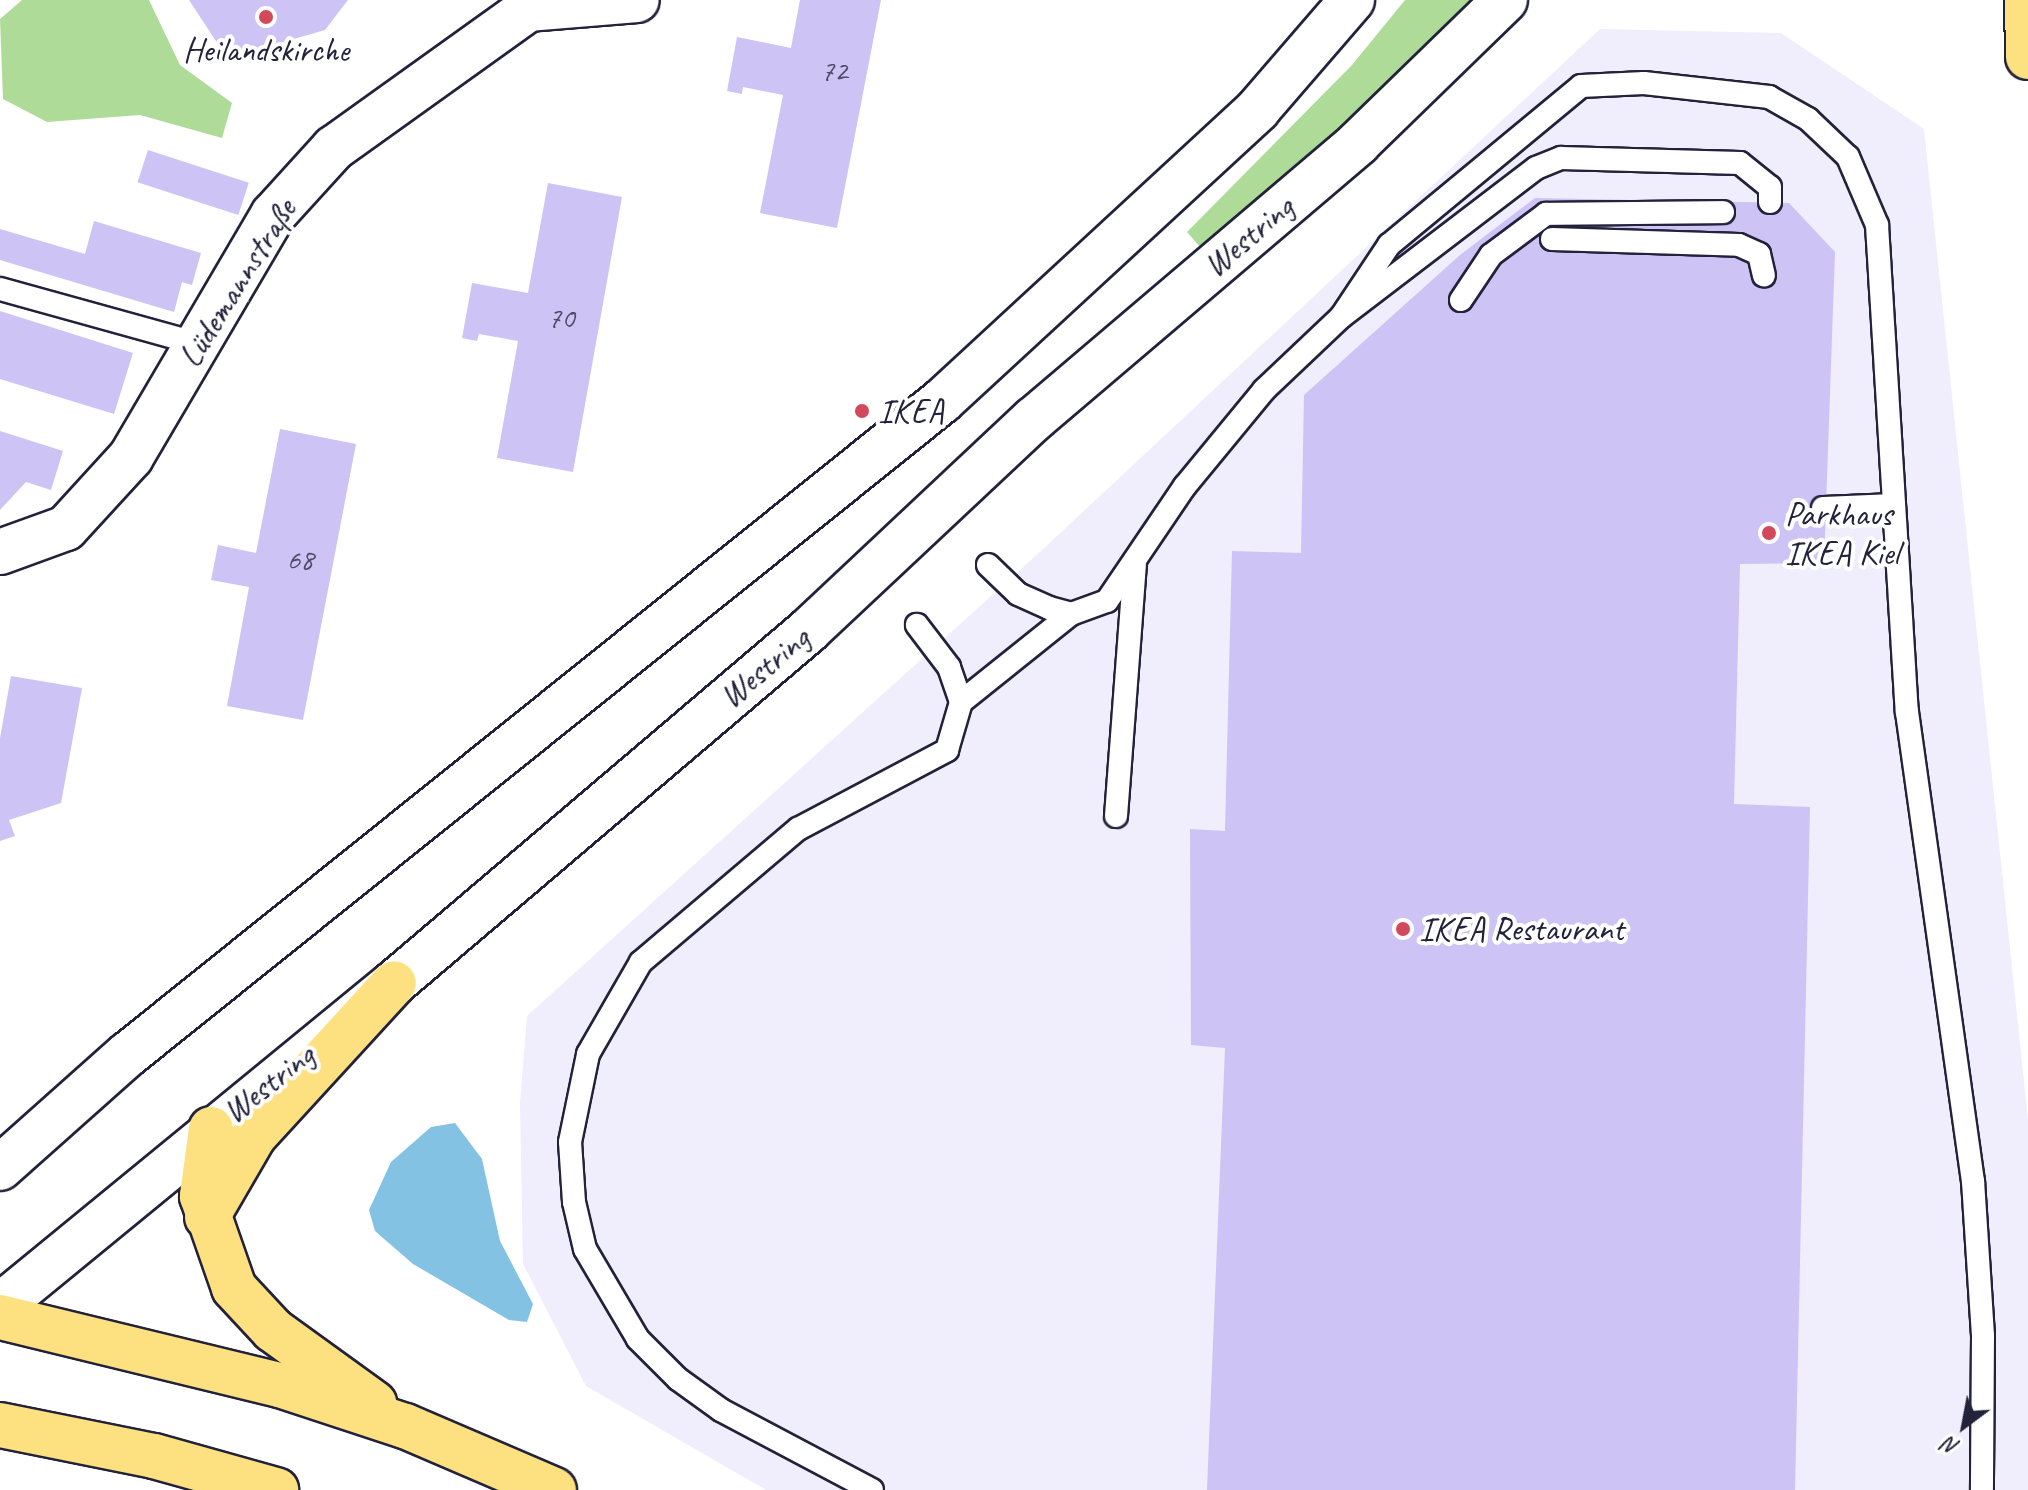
<!DOCTYPE html>
<html>
<head>
<meta charset="utf-8">
<style>
	body { margin:0 }
	#map { position:relative; width:2028px; height:1490px; overflow:hidden; background:#fff; font-family:Caveat,sans-serif }
	div>[style] { position:absolute }
	[style*='--x'] { left:calc(var(--x)*1px); top:calc(var(--y)*1px); width:calc(var(--w)*1px); rotate:calc(var(--a)*1deg) }
	.built>* { inset:0; background:#f0edfc }
	.green>* { inset:0; background:#afdb99 }
	.water>* { inset:0; background:#84c2e4 }
	.building>* { inset:0; background:#cdc3f5; transform-origin:0 0 }
	.roads { filter:drop-shadow(2px 0 #22223b) drop-shadow(-2px 0 #22223b) drop-shadow(0 2px #22223b) drop-shadow(0 -2px #22223b) }
	.service>* { height:22px; margin:-11px; padding:0 11px; transform-origin:11px; border-radius:11px; background:#fff }
	.minor>* { height:44px; margin:-22px; padding:0 22px; transform-origin:22px; border-radius:22px; background:#fff }
	.secondary>* { height:44px; margin:-22px; padding:0 22px; transform-origin:22px; border-radius:22px; background:#fff }
	.trunk>* { height:44px; margin:-22px; padding:0 22px; transform-origin:22px; border-radius:22px; background:#fde080 }
	.motorway>* { height:44px; margin:-22px; padding:0 22px; transform-origin:22px; border-radius:22px; background:#fde080 }
	.dots>* { width:22px; height:22px; translate:-50% -50%; box-sizing:border-box; border:4px solid #fff; border-radius:50% }
	span { translate:-50% -50%; white-space:nowrap; text-align:center; line-height:1.15; -webkit-text-stroke:8px #fff; paint-order:stroke }
	.number-label { font-size:30px; color:#4d4a6a }
	.number-label span { -webkit-text-stroke-width:0 }
	.poi-label { font-size:34px; color:#22223b }
	.left { translate:0 -50%; text-align:left }
	.street-label { font-size:34px; color:#22223b }
	.north { position:absolute; left:1924px; top:1386px; width:80px; height:80px; -webkit-text-stroke:6px #fff; paint-order:stroke; rotate:212deg; font-size:22px; font-weight:700; line-height:32px; text-align:center; color:#22223b }
	.north::after { content:''; display:block; margin:auto; width:28px; height:36px; background:#22223b; clip-path:polygon(50% 0,100% 100%,50% 72%,0 100%) }
</style>
</head>
<body>
<div id="map">
	<div class="built">
		<div style="clip-path:polygon(1600px 29px,1781px 33px,1924px 129px,2028px 1120px,2028px 1490px,766px 1490px,586px 1386px,523px 1264px,520px 1103px,527px 1016px,1041px 551px)"></div>
	</div>
	<div class="green">
		<div style="clip-path:polygon(22px 0,149px 0,180px 65px,232px 103px,222px 138px,140px 115px,47px 122px,3px 99px,0 19px)"></div>
		<div style="clip-path:polygon(1405px 0,1472px 0,1343px 127px,1200px 247px,1187px 232px,1352px 65px)"></div>
	</div>
	<div class="water">
		<div style="clip-path:polygon(455px 1123px,482px 1159px,500px 1241px,533px 1304px,527px 1322px,509px 1320px,413px 1264px,375px 1231px,369px 1210px,391px 1162px,431px 1127px)"></div>
	</div>
	<div class="building">
		<div style="clip-path:polygon(189px 0,348px 0,325px 30px,227px 58px)"></div>
		<div style="clip-path:polygon(800px 0,881px 0,837px 228px,760px 213px,783px 95px,743px 87px,742px 94px,727px 91px,737px 37px,791px 48px)"></div>
		<div style="left:148px;top:150px;width:106px;height:34px;rotate:18deg"></div>
		<div style="clip-path:polygon(548px 183px,622px 197px,573px 472px,497px 458px,518px 341px,479px 334px,477px 341px,462px 338px,472px 283px,528px 293px)"></div>
		<div style="clip-path:polygon(1535px 198px,1789px 203px,1835px 252px,1824px 563px,1740px 564px,1734px 804px,1810px 807px,1795px 1490px,1207px 1490px,1225px 1048px,1191px 1045px,1190px 829px,1225px 831px,1232px 551px,1301px 553px,1304px 395px,1460px 255px)"></div>
		<div style="clip-path:polygon(94px 221px,201px 253px,192px 285px,182px 282px,174px 312px,0 260px,0 229px,85px 254px)"></div>
		<div style="clip-path:polygon(0 311px,133px 353px,114px 414px,0 379px)"></div>
		<div style="clip-path:polygon(280px 429px,356px 444px,303px 720px,227px 706px,249px 587px,211px 580px,218px 545px,256px 553px)"></div>
		<div style="clip-path:polygon(0 431px,63px 451px,51px 490px,26px 482px,0 510px)"></div>
		<div style="clip-path:polygon(11px 676px,82px 688px,61px 803px,9px 820px,15px 836px,0 841px,0 738px)"></div>
	</div>
	<div class="roads">
		<div class="service">
			<div style="--x:1552;--y:239;--w:187;--a:1.8"></div>
			<div style="--x:1739;--y:245;--w:22;--a:24"></div>
			<div style="--x:1759;--y:254;--w:22;--a:77"></div>
			<div style="--x:0;--y:289;--w:205;--a:15.5"></div>
			<div style="--x:1461;--y:300;--w:54;--a:-56.3"></div>
			<div style="--x:1491;--y:255;--w:69;--a:-36.7"></div>
			<div style="--x:1546;--y:214;--w:177;--a:-0.6"></div>
			<div style="--x:1341;--y:317;--w:87;--a:-56.3"></div>
			<div style="--x:1389;--y:245;--w:249;--a:-39.6"></div>
			<div style="--x:1581;--y:86;--w:63;--a:-2.7"></div>
			<div style="--x:1644;--y:83;--w:126;--a:6.4"></div>
			<div style="--x:1769;--y:97;--w:45;--a:29.4"></div>
			<div style="--x:1808;--y:119;--w:55;--a:43.5"></div>
			<div style="--x:1848;--y:157;--w:74;--a:66.9"></div>
			<div style="--x:1877;--y:225;--w:488;--a:86.5"></div>
			<div style="--x:1907;--y:712;--w:474;--a:82"></div>
			<div style="--x:1973;--y:1181;--w:155;--a:86.3"></div>
			<div style="--x:1983;--y:1336;--w:154;--a:90.4"></div>
			<div style="--x:1823;--y:508;--w:71;--a:-2.4"></div>
			<div style="--x:988;--y:565;--w:42;--a:44"></div>
			<div style="--x:1018;--y:594;--w:34;--a:24"></div>
			<div style="--x:1049;--y:608;--w:23;--a:15"></div>
			<div style="--x:1071;--y:614;--w:38;--a:-20"></div>
			<div style="--x:1107;--y:601;--w:139;--a:-55.9"></div>
			<div style="--x:1185;--y:486;--w:124;--a:-50.5"></div>
			<div style="--x:1264;--y:390;--w:106;--a:-43.5"></div>
			<div style="--x:1341;--y:317;--w:245;--a:-37.4"></div>
			<div style="--x:1536;--y:168;--w:27;--a:-22"></div>
			<div style="--x:1561;--y:158;--w:179;--a:1.6"></div>
			<div style="--x:1740;--y:163;--w:38;--a:39"></div>
			<div style="--x:1770;--y:187;--w:15;--a:90"></div>
			<div style="--x:961;--y:702;--w:141;--a:-38.7"></div>
			<div style="--x:1116;--y:816;--w:252;--a:-85.7"></div>
			<div style="--x:872;--y:1490;--w:171;--a:-152.1"></div>
			<div style="--x:721;--y:1410;--w:53;--a:-144.2"></div>
			<div style="--x:678;--y:1379;--w:57;--a:-135"></div>
			<div style="--x:638;--y:1339;--w:104;--a:-120.5"></div>
			<div style="--x:585;--y:1249;--w:48;--a:-103.2"></div>
			<div style="--x:574;--y:1202;--w:60;--a:-93.8"></div>
			<div style="--x:570;--y:1142;--w:90;--a:-78.4"></div>
			<div style="--x:588;--y:1054;--w:106;--a:-60.1"></div>
			<div style="--x:641;--y:962;--w:206;--a:-40.3"></div>
			<div style="--x:798;--y:829;--w:169;--a:-27.9"></div>
			<div style="--x:947;--y:750;--w:50;--a:-73.7"></div>
			<div style="--x:961;--y:702;--w:37;--a:-109"></div>
			<div style="--x:949;--y:667;--w:53;--a:-127.3"></div>
		</div>
		<div class="minor">
			<div style="--x:0;--y:552;--w:70;--a:-20"></div>
			<div style="--x:66;--y:528;--w:96;--a:-47.5"></div>
			<div style="--x:131;--y:457;--w:281;--a:-59.6"></div>
			<div style="--x:273;--y:215;--w:91;--a:-47.7"></div>
			<div style="--x:334;--y:148;--w:239;--a:-35.6"></div>
			<div style="--x:528;--y:9;--w:109;--a:-4.7"></div>
		</div>
		<div class="secondary">
			<div style="--x:0;--y:1168;--w:170;--a:-41.7"></div>
			<div style="--x:127;--y:1055;--w:1045;--a:-38.75"></div>
			<div style="--x:942;--y:401;--w:430;--a:-42.7"></div>
			<div style="--x:1258;--y:109;--w:144;--a:-49.2"></div>
			<div style="--x:0;--y:1306;--w:509;--a:-39.34"></div>
			<div style="--x:394;--y:983;--w:545;--a:-40.38"></div>
			<div style="--x:809;--y:630;--w:308;--a:-43.2"></div>
			<div style="--x:1034;--y:419;--w:426;--a:-40.4"></div>
			<div style="--x:1358;--y:143;--w:205;--a:-44.2"></div>
		</div>
		<div class="trunk">
			<div style="--x:2027;--y:0;--w:57;--a:89"></div>
		</div>
		<div class="motorway">
			<div style="--x:211;--y:1129;--w:68;--a:97.7"></div>
			<div style="--x:202;--y:1196;--w:97;--a:70.8"></div>
			<div style="--x:234;--y:1288;--w:57;--a:47.1"></div>
			<div style="--x:273;--y:1330;--w:125;--a:35.9"></div>
			<div style="--x:207;--y:1217;--w:94;--a:-59.9"></div>
			<div style="--x:254;--y:1136;--w:207;--a:-47.5"></div>
			<div style="--x:0;--y:1317;--w:288;--a:13.7"></div>
			<div style="--x:280;--y:1385;--w:132;--a:18.2"></div>
			<div style="--x:405;--y:1426;--w:162;--a:23.2"></div>
			<div style="--x:0;--y:1425;--w:157;--a:11.4"></div>
			<div style="--x:154;--y:1456;--w:127;--a:15.6"></div>
		</div>
	</div>
	<div class="dots">
		<div style="left:266px;top:17px;background:#d1495b"></div>
		<div style="left:862px;top:411px;background:#d1495b"></div>
		<div style="left:1769px;top:533px;background:#d1495b"></div>
		<div style="left:1403px;top:929px;background:#d1495b"></div>
	</div>
	<div class="number-label">
		<span style="left:834px;top:70px">72</span>
		<span style="left:561px;top:317px">70</span>
		<span style="left:300px;top:559px">68</span>
	</div>
	<div class="poi-label">
		<span style="left:266px;top:50px">Heilandskirche</span>
		<span class="left" style="left:878px;top:411px">IKEA</span>
		<span class="left" style="left:1785px;top:533px">Parkhaus<br>IKEA Kiel</span>
		<span class="left" style="left:1419px;top:929px">IKEA Restaurant</span>
	</div>
	<div class="street-label">
		<span style="left:1248px;top:236px;rotate:-40deg">Westring</span>
		<span style="left:237px;top:283px;rotate:-58deg">Lüdemannstraße</span>
		<span style="left:764px;top:667px;rotate:-40deg">Westring</span>
		<span style="left:268px;top:1083px;rotate:-38deg">Westring</span>
	</div>
	<div class="north">N</div>
</div>
</body>
</html>
